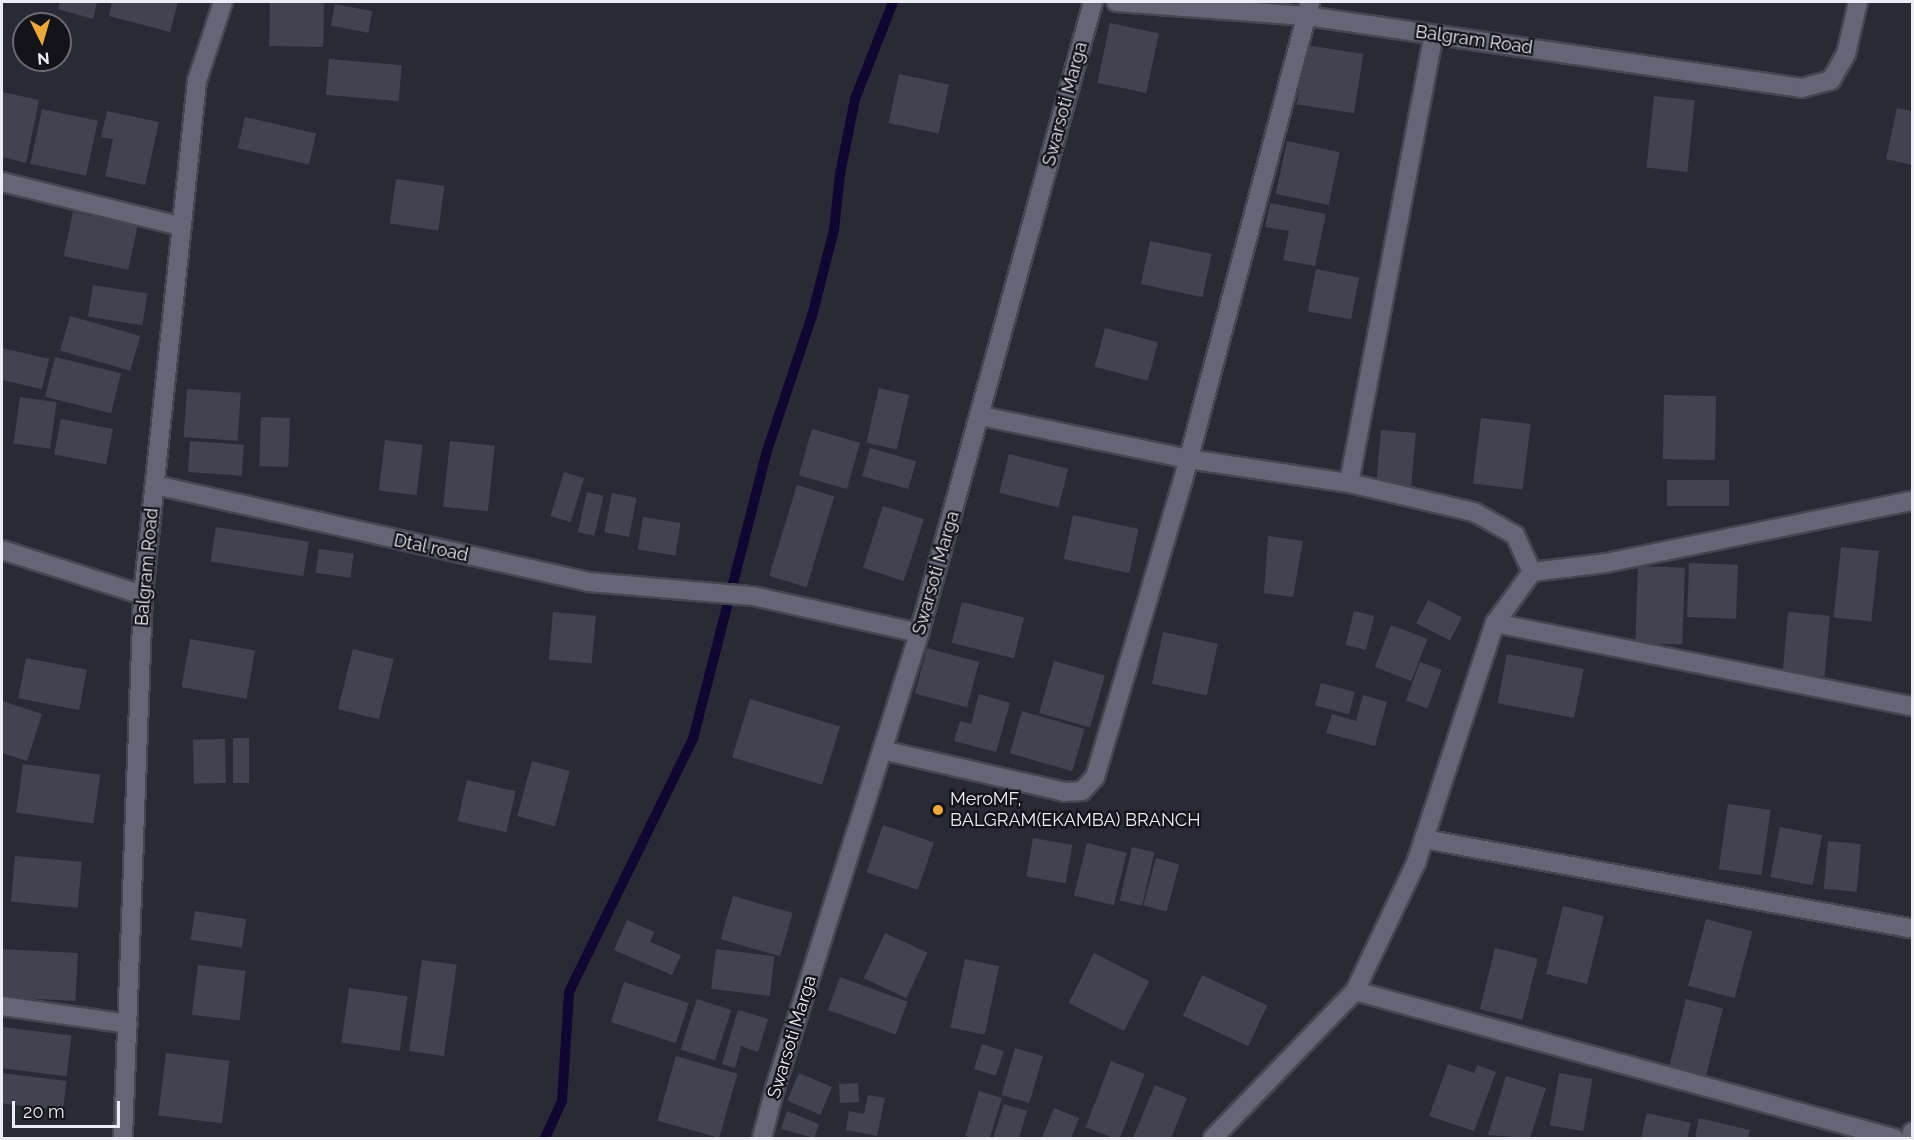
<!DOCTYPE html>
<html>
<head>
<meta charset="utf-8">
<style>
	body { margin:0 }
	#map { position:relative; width:1914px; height:1140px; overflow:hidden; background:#2a2a37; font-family:Raleway,sans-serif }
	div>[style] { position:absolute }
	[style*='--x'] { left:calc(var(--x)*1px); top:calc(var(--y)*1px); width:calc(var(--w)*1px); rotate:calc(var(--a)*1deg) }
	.stream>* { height:10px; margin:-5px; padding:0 5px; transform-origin:5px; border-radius:5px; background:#0f0631 }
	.building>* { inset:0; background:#424351; transform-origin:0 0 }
	.roads { filter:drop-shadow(2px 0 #464652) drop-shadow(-2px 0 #464652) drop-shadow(0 2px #464652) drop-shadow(0 -2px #464652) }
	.minor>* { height:18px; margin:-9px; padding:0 9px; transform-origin:9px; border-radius:9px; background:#646575 }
	.dots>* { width:16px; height:16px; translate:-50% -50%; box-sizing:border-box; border:3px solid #131319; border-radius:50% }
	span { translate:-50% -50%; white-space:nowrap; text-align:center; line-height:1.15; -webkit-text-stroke:4.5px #131319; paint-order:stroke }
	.street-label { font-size:18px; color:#ececf5 }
	.poi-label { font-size:18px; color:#ececf5 }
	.left { translate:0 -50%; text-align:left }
	.frame { position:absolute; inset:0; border:3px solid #ececf5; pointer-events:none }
	.north { position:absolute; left:12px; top:12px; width:60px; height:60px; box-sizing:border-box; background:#131319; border:2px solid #6a6a71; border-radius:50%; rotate:175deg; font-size:16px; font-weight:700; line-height:24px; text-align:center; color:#ececf5 }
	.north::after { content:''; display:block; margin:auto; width:21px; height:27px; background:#eda83c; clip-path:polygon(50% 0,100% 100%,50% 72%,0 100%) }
	.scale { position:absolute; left:12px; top:1101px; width:108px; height:27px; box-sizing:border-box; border:3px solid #ececf5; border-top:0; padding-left:8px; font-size:18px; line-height:21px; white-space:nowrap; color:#ececf5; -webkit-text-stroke:4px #131319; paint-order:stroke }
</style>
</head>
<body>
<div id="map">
	<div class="stream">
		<div style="--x:545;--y:1138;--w:41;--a:-65.3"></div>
		<div style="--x:562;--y:1101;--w:109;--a:-86.3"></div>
		<div style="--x:569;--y:992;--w:282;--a:-63.9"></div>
		<div style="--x:693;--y:739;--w:294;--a:-75.6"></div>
		<div style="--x:766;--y:454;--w:145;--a:-71.6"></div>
		<div style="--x:812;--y:316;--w:89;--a:-75.7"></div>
		<div style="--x:834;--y:230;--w:56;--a:-83.9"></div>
		<div style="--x:840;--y:174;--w:76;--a:-78.7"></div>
		<div style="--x:855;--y:99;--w:104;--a:-68.6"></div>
	</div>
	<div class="building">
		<div style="clip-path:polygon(60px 2px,97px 2px,93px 19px,58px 9px)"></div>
		<div style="clip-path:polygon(112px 2px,178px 2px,170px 32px,109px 16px)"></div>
		<div style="left:270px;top:2px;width:54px;height:44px;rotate:1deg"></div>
		<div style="left:335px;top:4px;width:38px;height:22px;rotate:11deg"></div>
		<div style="left:1110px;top:23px;width:50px;height:61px;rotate:12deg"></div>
		<div style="left:1306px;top:45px;width:58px;height:60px;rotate:9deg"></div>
		<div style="left:329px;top:59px;width:73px;height:36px;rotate:5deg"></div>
		<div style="left:899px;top:74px;width:51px;height:50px;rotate:12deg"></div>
		<div style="clip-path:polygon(2px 92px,39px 100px,26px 163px,2px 157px)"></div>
		<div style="left:1654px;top:96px;width:41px;height:72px;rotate:6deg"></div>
		<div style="clip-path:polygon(1897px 108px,1912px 111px,1912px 165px,1886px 159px)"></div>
		<div style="left:42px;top:109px;width:57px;height:56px;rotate:12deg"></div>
		<div style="clip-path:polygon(107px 111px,159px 122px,145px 185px,105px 176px,113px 139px,101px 137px)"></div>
		<div style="left:245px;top:117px;width:73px;height:32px;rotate:13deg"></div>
		<div style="left:1287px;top:141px;width:54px;height:54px;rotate:12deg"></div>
		<div style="left:396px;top:179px;width:49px;height:45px;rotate:8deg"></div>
		<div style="clip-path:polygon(1270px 203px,1326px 214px,1315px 266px,1283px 260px,1289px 231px,1265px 227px)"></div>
		<div style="left:73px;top:212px;width:66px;height:45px;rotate:12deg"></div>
		<div style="left:1150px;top:241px;width:63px;height:44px;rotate:12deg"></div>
		<div style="left:1316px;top:269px;width:44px;height:43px;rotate:11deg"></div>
		<div style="left:93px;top:285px;width:55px;height:32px;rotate:9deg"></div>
		<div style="left:70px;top:316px;width:73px;height:36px;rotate:16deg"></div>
		<div style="left:1105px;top:328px;width:55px;height:40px;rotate:15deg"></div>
		<div style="clip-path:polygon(2px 348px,49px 359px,42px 389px,2px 380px)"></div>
		<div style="left:55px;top:357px;width:68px;height:41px;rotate:14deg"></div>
		<div style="left:879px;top:388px;width:31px;height:56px;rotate:13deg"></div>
		<div style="left:187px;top:389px;width:54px;height:48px;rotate:4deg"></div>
		<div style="left:1664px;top:395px;width:52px;height:64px;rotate:1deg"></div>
		<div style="left:20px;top:397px;width:37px;height:47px;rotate:8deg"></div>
		<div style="left:261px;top:417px;width:29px;height:49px;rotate:2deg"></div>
		<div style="left:1481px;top:418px;width:50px;height:66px;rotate:7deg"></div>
		<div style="left:61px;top:419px;width:53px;height:36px;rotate:11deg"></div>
		<div style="left:812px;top:429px;width:50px;height:48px;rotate:16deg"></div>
		<div style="left:1381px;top:430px;width:35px;height:54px;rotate:5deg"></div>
		<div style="left:385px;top:440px;width:38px;height:51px;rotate:7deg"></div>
		<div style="left:190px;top:441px;width:54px;height:31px;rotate:4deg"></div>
		<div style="left:450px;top:441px;width:45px;height:66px;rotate:6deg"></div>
		<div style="left:870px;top:448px;width:48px;height:29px;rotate:16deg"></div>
		<div style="left:1009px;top:454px;width:61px;height:40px;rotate:14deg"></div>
		<div style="left:564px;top:472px;width:21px;height:46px;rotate:17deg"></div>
		<div style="left:1667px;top:480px;width:62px;height:26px"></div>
		<div style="left:797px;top:485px;width:39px;height:95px;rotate:17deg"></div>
		<div style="left:587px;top:492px;width:17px;height:41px;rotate:13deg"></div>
		<div style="left:612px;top:493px;width:25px;height:40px;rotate:11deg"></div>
		<div style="left:883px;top:506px;width:43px;height:65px;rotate:18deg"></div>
		<div style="left:1073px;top:515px;width:67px;height:45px;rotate:12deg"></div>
		<div style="left:643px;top:517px;width:38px;height:33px;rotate:9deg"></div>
		<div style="left:216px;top:527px;width:94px;height:35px;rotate:9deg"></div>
		<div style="clip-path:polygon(1268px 536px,1303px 541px,1293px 597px,1264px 593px)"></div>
		<div style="left:1841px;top:547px;width:38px;height:71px;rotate:6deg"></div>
		<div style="left:319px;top:549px;width:35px;height:24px;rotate:8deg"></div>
		<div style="left:1689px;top:563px;width:49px;height:54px;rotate:2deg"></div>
		<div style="left:1638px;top:566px;width:47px;height:77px;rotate:2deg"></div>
		<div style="left:1428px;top:600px;width:38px;height:26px;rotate:27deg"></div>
		<div style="left:962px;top:602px;width:64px;height:42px;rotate:14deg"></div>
		<div style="left:1354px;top:611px;width:21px;height:35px;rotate:14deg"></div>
		<div style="left:553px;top:612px;width:43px;height:48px;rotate:5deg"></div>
		<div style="left:1788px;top:612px;width:42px;height:61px;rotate:5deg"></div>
		<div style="left:1391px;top:625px;width:39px;height:45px;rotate:21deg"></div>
		<div style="left:1163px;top:632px;width:56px;height:53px;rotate:12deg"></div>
		<div style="left:190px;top:639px;width:66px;height:49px;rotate:10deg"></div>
		<div style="left:927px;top:648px;width:54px;height:47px;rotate:15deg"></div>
		<div style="left:353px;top:649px;width:42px;height:62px;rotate:14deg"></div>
		<div style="left:1507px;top:654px;width:78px;height:50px;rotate:11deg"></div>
		<div style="left:26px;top:658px;width:62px;height:41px;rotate:11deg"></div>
		<div style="left:1054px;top:661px;width:53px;height:54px;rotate:16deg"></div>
		<div style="left:1420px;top:662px;width:23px;height:41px;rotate:20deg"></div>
		<div style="left:1321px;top:683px;width:35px;height:23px;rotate:15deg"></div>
		<div style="clip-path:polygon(979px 694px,1010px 703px,996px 752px,954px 741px,960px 721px,971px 724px)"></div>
		<div style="clip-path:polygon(1363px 695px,1387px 702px,1375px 746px,1326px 733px,1332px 714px,1356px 721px)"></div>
		<div style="left:750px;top:699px;width:94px;height:61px;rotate:17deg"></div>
		<div style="clip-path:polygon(2px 701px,42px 714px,27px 761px,2px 753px)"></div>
		<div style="left:1022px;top:711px;width:65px;height:44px;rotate:16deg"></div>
		<div style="left:233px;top:738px;width:16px;height:45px"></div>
		<div style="left:225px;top:739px;width:44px;height:32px;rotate:89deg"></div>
		<div style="left:532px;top:761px;width:39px;height:57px;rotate:15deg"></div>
		<div style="left:23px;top:764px;width:78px;height:49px;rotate:8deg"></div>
		<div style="left:467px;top:780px;width:50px;height:42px;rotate:13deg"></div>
		<div style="left:1728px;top:804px;width:43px;height:66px;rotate:8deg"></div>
		<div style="left:883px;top:825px;width:54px;height:50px;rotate:19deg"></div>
		<div style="left:1780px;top:827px;width:43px;height:51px;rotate:11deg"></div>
		<div style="left:1033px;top:838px;width:40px;height:39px;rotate:10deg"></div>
		<div style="left:1828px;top:841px;width:33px;height:48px;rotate:5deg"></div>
		<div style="left:1087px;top:843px;width:41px;height:54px;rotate:14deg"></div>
		<div style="left:1132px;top:847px;width:23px;height:55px;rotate:13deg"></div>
		<div style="left:15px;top:856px;width:67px;height:46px;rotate:5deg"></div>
		<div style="left:1156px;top:858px;width:24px;height:49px;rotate:15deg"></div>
		<div style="left:733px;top:896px;width:62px;height:45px;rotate:16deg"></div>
		<div style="left:1563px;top:906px;width:42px;height:70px;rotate:14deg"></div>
		<div style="left:195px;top:911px;width:52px;height:29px;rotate:9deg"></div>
		<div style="left:1706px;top:919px;width:48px;height:69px;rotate:15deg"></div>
		<div style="clip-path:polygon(627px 920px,654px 932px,650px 942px,681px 955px,672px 975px,614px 950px)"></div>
		<div style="left:885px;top:933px;width:47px;height:50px;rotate:25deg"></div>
		<div style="left:1495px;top:948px;width:44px;height:63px;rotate:14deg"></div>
		<div style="left:2px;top:949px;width:76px;height:48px;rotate:3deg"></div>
		<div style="left:716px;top:949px;width:59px;height:40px;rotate:7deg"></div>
		<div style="left:1094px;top:953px;width:62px;height:56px;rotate:27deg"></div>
		<div style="left:965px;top:959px;width:35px;height:70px;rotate:12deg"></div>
		<div style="left:422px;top:960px;width:35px;height:92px;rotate:8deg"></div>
		<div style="left:198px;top:965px;width:48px;height:50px;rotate:7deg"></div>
		<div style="left:1202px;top:975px;width:72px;height:45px;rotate:25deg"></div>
		<div style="left:840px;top:977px;width:72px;height:35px;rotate:20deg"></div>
		<div style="left:624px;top:982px;width:68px;height:42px;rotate:18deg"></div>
		<div style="left:349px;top:988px;width:59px;height:55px;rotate:8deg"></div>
		<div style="left:697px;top:999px;width:36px;height:53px;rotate:18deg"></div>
		<div style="left:1686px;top:999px;width:38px;height:69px;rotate:14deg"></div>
		<div style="clip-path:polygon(738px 1010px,768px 1019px,758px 1052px,741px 1046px,735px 1068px,722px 1064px)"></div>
		<div style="left:2px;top:1027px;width:70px;height:41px;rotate:7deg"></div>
		<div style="left:982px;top:1044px;width:23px;height:26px;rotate:18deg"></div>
		<div style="left:1015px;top:1048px;width:29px;height:49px;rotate:16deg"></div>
		<div style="left:166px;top:1053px;width:64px;height:63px;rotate:7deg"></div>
		<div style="left:676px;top:1056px;width:64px;height:67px;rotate:16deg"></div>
		<div style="left:1111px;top:1061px;width:36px;height:71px;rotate:21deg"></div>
		<div style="clip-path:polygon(1448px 1064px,1474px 1073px,1477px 1065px,1496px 1072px,1474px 1131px,1429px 1116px)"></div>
		<div style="left:2px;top:1073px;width:65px;height:30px;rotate:7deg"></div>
		<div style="left:799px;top:1073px;width:36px;height:30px;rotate:23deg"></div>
		<div style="left:1559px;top:1073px;width:34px;height:53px;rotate:10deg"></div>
		<div style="clip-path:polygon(1506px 1076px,1546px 1088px,1530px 1138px,1488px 1135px)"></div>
		<div style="left:858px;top:1083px;width:19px;height:19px;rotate:87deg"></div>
		<div style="clip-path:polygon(1155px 1085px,1187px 1098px,1171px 1138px,1133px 1138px)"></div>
		<div style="left:979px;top:1091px;width:24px;height:47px;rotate:17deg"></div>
		<div style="clip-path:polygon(868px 1095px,885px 1098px,877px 1136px,846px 1130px,849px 1111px,864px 1114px)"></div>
		<div style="clip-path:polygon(1004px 1104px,1027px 1111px,1019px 1138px,993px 1138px)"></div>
		<div style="clip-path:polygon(1054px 1108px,1079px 1118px,1071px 1138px,1042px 1138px)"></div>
		<div style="clip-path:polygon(787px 1111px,819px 1124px,814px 1138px,781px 1129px)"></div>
		<div style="clip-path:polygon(1647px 1113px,1691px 1123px,1687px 1138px,1641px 1138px)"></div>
		<div style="clip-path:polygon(1699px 1118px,1750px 1130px,1748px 1138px,1695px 1138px)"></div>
	</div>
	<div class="roads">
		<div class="minor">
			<div style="--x:1116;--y:2;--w:192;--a:4.2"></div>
			<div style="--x:1307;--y:16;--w:500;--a:8.28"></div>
			<div style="--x:1802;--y:88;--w:30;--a:-15"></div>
			<div style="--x:1831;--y:80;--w:30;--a:-60"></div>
			<div style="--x:1846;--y:54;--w:53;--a:-77"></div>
			<div style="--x:2;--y:182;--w:183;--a:13.9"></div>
			<div style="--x:981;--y:416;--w:211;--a:11.7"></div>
			<div style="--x:1188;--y:459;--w:163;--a:8.5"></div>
			<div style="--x:1349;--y:483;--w:128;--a:13.1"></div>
			<div style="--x:1474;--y:512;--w:47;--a:29.3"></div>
			<div style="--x:1515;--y:535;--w:41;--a:65.3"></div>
			<div style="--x:1349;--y:483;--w:456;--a:-79.3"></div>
			<div style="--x:155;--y:485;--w:445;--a:12.6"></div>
			<div style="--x:589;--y:582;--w:165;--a:4.9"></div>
			<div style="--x:753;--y:596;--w:170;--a:12.6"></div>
			<div style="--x:2;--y:550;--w:148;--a:17.7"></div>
			<div style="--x:1495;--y:623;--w:425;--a:11.3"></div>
			<div style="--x:882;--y:750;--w:188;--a:12.9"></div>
			<div style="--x:1065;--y:792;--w:17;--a:-3"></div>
			<div style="--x:1082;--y:791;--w:19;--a:-47"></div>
			<div style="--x:1095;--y:777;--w:310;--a:-73.5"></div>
			<div style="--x:1183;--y:480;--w:495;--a:-75.1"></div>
			<div style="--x:1424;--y:839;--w:496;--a:10.4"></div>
			<div style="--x:1355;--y:991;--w:559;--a:15.26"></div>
			<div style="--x:2;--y:1006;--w:127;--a:8.1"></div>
			<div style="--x:123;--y:1138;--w:543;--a:-87.89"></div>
			<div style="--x:143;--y:595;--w:517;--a:-84"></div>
			<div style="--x:197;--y:81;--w:83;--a:-71.8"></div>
			<div style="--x:762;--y:1138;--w:52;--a:-75.4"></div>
			<div style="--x:775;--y:1088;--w:477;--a:-72.4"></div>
			<div style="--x:919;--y:633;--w:655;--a:-74.58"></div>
			<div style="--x:1213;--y:1138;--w:204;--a:-46"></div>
			<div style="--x:1355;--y:991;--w:142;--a:-64.5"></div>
			<div style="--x:1416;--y:863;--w:253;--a:-71.8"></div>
			<div style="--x:1495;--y:623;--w:63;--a:-54"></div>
			<div style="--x:1532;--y:572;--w:75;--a:-6.9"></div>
			<div style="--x:1606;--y:563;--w:312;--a:-11.5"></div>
			<div style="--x:1911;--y:1138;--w:6;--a:-81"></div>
		</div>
	</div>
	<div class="dots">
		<div style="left:938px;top:810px;background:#eda83c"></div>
	</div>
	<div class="street-label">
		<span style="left:1474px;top:40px;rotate:8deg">Balgram Road</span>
		<span style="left:1065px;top:104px;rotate:-75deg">Swarsoti Marga</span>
		<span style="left:431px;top:548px;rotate:12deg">Dtal road</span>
		<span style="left:147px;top:567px;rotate:-85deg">Balgram Road</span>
		<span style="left:936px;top:573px;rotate:-74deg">Swarsoti Marga</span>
		<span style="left:792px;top:1037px;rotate:-73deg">Swarsoti Marga</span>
	</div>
	<div class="poi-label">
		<span class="left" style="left:950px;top:810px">MeroMF,<br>BALGRAM(EKAMBA) BRANCH</span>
	</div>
	<div class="frame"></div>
	<div class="north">N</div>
	<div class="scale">20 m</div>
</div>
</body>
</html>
